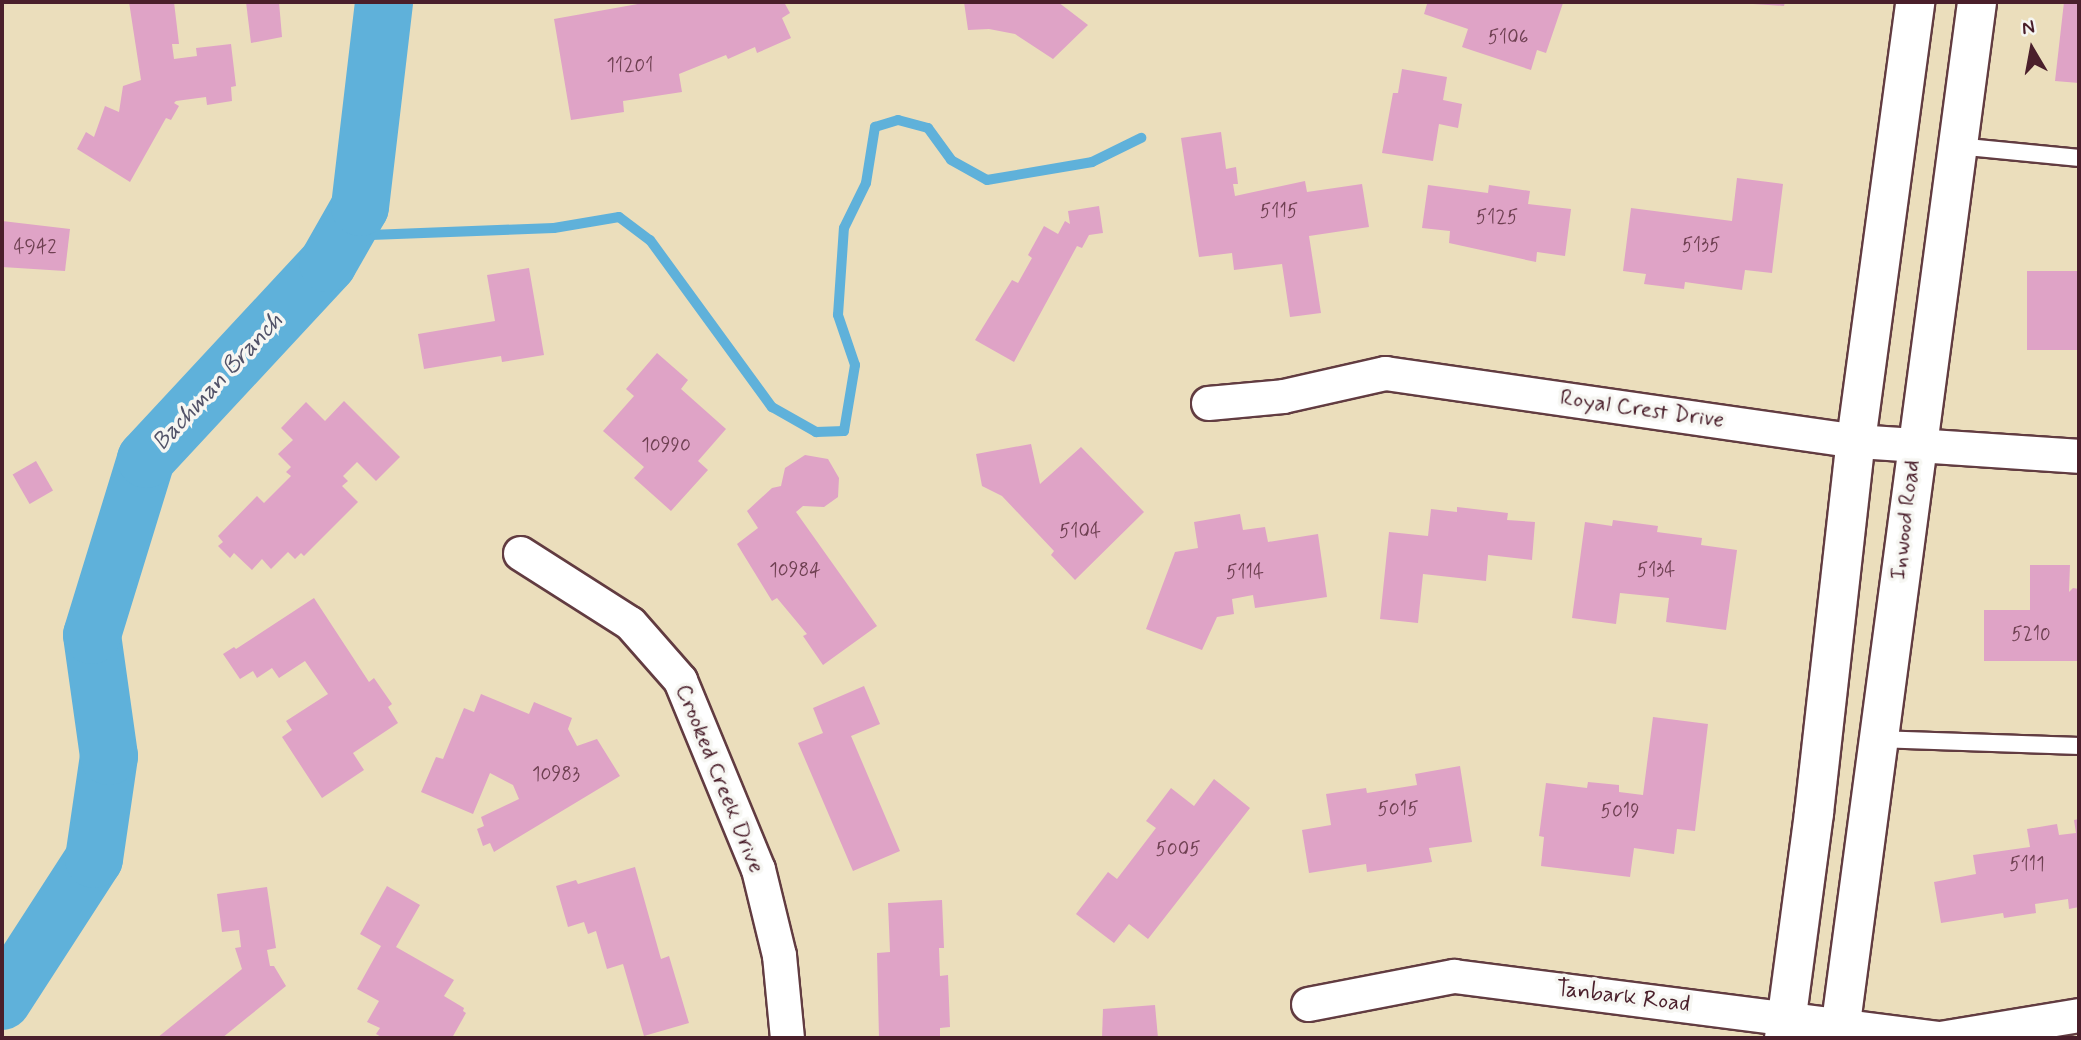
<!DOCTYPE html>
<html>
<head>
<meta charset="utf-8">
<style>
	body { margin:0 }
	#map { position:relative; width:2081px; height:1040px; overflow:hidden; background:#ebdebc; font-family:Mynerve,sans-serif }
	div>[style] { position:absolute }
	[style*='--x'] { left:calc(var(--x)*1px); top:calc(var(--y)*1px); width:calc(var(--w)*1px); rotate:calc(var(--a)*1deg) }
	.stream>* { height:10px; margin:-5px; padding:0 5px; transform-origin:5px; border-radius:5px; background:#5fb1da }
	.river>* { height:58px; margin:-29px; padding:0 29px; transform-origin:29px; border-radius:29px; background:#5fb1da }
	.building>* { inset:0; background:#dfa3c6; transform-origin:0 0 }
	.roads { filter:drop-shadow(2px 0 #623c41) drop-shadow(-2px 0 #623c41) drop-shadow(0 2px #623c41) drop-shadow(0 -2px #623c41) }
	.lane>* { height:16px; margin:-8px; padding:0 8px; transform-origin:8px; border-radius:8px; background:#fff }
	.street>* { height:33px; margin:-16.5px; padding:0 16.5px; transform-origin:16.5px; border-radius:16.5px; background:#fff }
	.secondary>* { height:38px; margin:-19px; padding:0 19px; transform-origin:19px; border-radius:19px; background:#fff }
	span { translate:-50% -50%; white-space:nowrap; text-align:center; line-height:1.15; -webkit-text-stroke:7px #f6f6f2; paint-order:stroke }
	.number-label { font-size:19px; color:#6f4052 }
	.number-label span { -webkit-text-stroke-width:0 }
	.street-label { font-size:23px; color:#4a1f2b }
	.water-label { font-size:24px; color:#515268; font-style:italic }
	.frame { position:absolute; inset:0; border:4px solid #4a1f2b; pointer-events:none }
	.north { position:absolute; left:1997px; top:14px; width:70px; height:70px; -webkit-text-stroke:5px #f6f6f2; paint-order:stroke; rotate:350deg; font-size:19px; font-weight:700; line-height:28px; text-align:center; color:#4a1f2b }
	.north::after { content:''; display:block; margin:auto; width:24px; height:32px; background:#4a1f2b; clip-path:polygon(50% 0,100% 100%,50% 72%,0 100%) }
</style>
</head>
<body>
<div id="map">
	<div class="stream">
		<div style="--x:344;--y:236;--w:210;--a:-2.2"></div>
		<div style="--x:554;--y:228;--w:66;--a:-9.6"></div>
		<div style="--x:619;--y:217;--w:39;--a:37"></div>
		<div style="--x:650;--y:240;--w:207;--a:53.9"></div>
		<div style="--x:772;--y:407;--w:51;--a:29.6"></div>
		<div style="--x:816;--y:432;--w:28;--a:-2"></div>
		<div style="--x:844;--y:431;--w:67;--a:-80.5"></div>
		<div style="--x:855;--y:365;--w:53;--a:-108.8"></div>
		<div style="--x:838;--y:315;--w:87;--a:-86.1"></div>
		<div style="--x:844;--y:228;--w:50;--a:-63.9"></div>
		<div style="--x:866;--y:183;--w:57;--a:-80.9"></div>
		<div style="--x:875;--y:127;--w:24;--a:-17"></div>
		<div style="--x:898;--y:120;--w:31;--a:15"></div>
		<div style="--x:928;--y:128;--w:39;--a:54"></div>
		<div style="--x:951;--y:160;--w:41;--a:29.1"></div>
		<div style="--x:987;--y:180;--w:107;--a:-9.7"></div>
		<div style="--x:1092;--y:162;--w:55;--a:-26.1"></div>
	</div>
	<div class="river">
		<div style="--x:2;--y:1001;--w:169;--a:-57.1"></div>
		<div style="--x:94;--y:859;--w:104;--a:-81.7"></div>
		<div style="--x:109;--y:756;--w:122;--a:-98"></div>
		<div style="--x:92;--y:635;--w:184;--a:-72.9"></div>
		<div style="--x:146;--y:459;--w:267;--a:-47.1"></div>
		<div style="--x:328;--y:263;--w:64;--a:-60.3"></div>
		<div style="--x:360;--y:207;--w:206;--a:-83.3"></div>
	</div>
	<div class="building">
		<div style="clip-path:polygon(129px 2px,174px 2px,179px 44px,172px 44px,174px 59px,197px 56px,196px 48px,231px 44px,236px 86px,231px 87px,232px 101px,207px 105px,206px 97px,176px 101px,174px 103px,179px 106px,171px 120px,166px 118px,130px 182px,77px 149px,86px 132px,94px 137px,105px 106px,119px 112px,123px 86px,141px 80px)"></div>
		<div style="clip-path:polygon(246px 2px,279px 2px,282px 37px,251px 43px)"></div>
		<div style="clip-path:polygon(649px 2px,784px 2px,790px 13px,782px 18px,791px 38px,757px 53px,755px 47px,728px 59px,726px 55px,679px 74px,682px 92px,623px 101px,624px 112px,571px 120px,554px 19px)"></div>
		<div style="clip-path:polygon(964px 2px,1058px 2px,1088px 25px,1053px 59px,1015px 34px,989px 29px,968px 30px)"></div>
		<div style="clip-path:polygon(1421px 2px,1558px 2px,1563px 3px,1546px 53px,1537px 50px,1531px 70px,1462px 47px,1468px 29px,1424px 14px,1427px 4px)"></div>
		<div style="clip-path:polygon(1753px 2px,1785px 2px,1784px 6px,1753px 4px)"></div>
		<div style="clip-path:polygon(2064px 2px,2079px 2px,2079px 83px,2055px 81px)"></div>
		<div style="clip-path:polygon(1402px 69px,1447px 77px,1443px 100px,1462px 104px,1458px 128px,1439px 124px,1433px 161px,1382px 153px,1393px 93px,1398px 93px)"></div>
		<div style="clip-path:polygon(1221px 132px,1226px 169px,1236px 167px,1238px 184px,1233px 184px,1235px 196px,1305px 181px,1307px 192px,1362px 184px,1369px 227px,1309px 236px,1321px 313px,1290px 317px,1282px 264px,1234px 270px,1232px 253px,1199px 257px,1181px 138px)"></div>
		<div style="clip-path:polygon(1737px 178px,1783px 184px,1772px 273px,1745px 270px,1742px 290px,1685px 282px,1684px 289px,1644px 284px,1646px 274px,1623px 271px,1631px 208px,1732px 221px)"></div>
		<div style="clip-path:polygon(1428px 185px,1488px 193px,1489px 185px,1530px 191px,1528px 204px,1571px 209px,1565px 256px,1537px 252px,1536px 262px,1449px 243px,1450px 231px,1422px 228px)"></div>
		<div style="clip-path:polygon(1099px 206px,1103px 233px,1089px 235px,1082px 248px,1077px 246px,1014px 362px,975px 340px,1012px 280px,1018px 283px,1032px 258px,1028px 255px,1044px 226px,1058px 234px,1065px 221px,1070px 224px,1068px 211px)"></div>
		<div style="clip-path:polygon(2px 221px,70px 229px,65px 271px,2px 267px)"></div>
		<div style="clip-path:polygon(529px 268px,544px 355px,502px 362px,501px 356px,424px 369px,418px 334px,495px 321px,487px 275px)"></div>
		<div style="left:2079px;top:271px;width:79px;height:52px;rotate:90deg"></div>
		<div style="clip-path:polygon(657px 353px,688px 380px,681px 389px,726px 429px,698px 461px,708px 470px,671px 511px,634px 478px,644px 467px,603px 431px,634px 396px,626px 389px)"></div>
		<div style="clip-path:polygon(344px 401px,400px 457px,376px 481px,357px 462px,343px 476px,348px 481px,342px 486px,358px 502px,304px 556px,301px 553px,295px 559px,288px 552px,271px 569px,262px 559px,252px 570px,234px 553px,230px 558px,218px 546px,223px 542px,218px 536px,257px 496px,264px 503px,291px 476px,286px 472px,291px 467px,278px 454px,293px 440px,281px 428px,306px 402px,325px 421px)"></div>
		<div style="clip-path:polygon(1031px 444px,1040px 484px,1081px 447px,1144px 512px,1075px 580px,1051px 555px,1054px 551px,1002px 496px,982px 486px,976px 454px)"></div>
		<div style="clip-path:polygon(805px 455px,828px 459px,839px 478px,838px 497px,824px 507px,803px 506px,796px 512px,877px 626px,823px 665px,803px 636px,807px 634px,777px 598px,772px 601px,737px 544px,758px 528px,747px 511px,772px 488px,781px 486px,785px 468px)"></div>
		<div style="left:36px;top:461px;width:34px;height:27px;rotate:60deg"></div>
		<div style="clip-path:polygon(1457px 507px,1508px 513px,1507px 520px,1535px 522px,1532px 560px,1488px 555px,1486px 581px,1423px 574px,1418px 623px,1380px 619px,1389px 532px,1428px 536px,1431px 509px,1457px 512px)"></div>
		<div style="clip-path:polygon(1240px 514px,1243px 530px,1265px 527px,1268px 542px,1318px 534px,1327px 597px,1255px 608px,1253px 595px,1232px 599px,1234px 614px,1217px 617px,1202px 650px,1146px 629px,1175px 552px,1198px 548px,1194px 522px)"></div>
		<div style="clip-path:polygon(1613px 520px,1658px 526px,1657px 532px,1702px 538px,1701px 545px,1737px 550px,1726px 630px,1666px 622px,1669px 598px,1620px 593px,1616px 624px,1572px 618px,1585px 522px,1612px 526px)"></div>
		<div style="clip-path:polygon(2030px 565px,2070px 565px,2069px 592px,2073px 588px,2079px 589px,2079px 661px,1984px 661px,1984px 610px,2030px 610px)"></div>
		<div style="clip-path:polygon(314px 598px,369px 682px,374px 678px,392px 704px,388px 707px,398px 723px,353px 753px,364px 770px,322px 798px,282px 737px,292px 730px,286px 721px,328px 694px,305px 661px,279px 678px,272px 668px,257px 678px,253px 671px,240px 679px,223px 654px,234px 647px,236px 649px)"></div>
		<div style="clip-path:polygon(864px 686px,880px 724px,851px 736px,900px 851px,853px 871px,798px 743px,823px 733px,813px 708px)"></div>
		<div style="clip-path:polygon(481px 694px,529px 714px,534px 702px,572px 718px,568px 729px,577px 746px,597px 739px,620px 776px,494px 852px,490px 843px,483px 846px,477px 829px,484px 826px,481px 817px,519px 799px,513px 785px,490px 773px,473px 814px,421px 792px,436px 757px,443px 759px,464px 708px,474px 712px)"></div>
		<div style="clip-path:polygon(1653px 717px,1708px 724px,1695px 831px,1677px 829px,1674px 854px,1634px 848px,1630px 877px,1541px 866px,1544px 837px,1539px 836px,1546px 783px,1587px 788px,1588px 782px,1619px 785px,1619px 792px,1643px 795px)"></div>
		<div style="clip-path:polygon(1460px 766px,1472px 842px,1429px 848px,1432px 862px,1367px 872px,1366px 864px,1309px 873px,1302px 830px,1331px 825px,1326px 794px,1366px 788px,1367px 793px,1417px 785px,1415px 774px)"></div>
		<div style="clip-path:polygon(1214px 779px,1250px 808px,1148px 939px,1129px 924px,1114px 943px,1076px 914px,1108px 872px,1117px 879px,1156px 828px,1146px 821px,1171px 788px,1194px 806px)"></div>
		<div style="clip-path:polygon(2079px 819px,2079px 907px,2069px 909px,2068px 899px,2035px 904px,2036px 913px,2004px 918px,2003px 913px,1941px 923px,1934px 882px,1976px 874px,1973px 855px,2030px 847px,2027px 829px,2057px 824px,2059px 835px,2076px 833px,2074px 820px)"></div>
		<div style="clip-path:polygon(635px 867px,661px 959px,669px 956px,689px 1023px,644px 1036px,623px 964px,607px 969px,596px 931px,588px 934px,584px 922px,568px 927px,556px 886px,576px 880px,578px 884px)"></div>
		<div style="clip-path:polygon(387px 886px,420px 905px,396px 947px,454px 980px,444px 996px,464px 1008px,463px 1011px,466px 1013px,452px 1038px,383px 1038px,376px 1034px,380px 1028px,367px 1022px,379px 1001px,357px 989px,381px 946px,360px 934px)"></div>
		<div style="clip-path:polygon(267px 887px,276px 948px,267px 950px,270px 966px,274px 966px,286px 986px,222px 1038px,157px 1038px,242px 969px,235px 948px,241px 947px,239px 930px,222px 932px,217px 894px)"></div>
		<div style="clip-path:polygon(942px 900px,944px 948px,939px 948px,940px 976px,948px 975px,950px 1027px,940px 1028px,940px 1038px,879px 1038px,877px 953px,890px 952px,888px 903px)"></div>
		<div style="clip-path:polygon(1155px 1005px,1158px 1038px,1102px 1038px,1103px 1009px)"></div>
	</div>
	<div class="roads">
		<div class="lane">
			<div style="--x:1957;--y:146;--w:123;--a:5.6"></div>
			<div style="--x:1877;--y:739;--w:202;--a:2"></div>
		</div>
		<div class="street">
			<div style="--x:1208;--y:403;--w:75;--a:-5.3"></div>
			<div style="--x:1283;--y:396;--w:105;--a:-12.7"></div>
			<div style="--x:1385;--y:373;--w:476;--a:8.2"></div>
			<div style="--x:1856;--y:441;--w:224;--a:3.8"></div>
			<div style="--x:520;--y:553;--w:130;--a:32.5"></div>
			<div style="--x:630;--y:623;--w:76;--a:48.7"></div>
			<div style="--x:680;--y:680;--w:204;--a:67.6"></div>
			<div style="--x:758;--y:869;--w:89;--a:76.3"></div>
			<div style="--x:779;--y:955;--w:83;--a:84.5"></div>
			<div style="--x:1308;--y:1004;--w:149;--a:-10.9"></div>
			<div style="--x:1454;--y:976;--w:489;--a:7.3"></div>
			<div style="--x:1940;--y:1038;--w:141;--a:-9.4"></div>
		</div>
		<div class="secondary">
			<div style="--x:1784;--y:1038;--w:227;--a:-82.4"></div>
			<div style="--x:1814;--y:813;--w:374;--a:-83.6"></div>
			<div style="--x:1856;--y:441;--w:443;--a:-82.3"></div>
			<div style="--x:1839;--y:1038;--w:1045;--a:-82.41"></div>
		</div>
	</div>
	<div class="number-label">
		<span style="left:1508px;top:38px">5106</span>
		<span style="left:630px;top:66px">11201</span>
		<span style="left:1279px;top:212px">5115</span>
		<span style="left:1497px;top:218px">5125</span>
		<span style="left:1701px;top:246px">5135</span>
		<span style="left:35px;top:248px">4942</span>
		<span style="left:666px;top:446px">10990</span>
		<span style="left:1080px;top:532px">5104</span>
		<span style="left:795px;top:571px">10984</span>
		<span style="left:1656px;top:571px">5134</span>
		<span style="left:1245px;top:573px">5114</span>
		<span style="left:2031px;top:635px">5210</span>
		<span style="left:556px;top:775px">10983</span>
		<span style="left:1398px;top:810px">5015</span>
		<span style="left:1620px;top:812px">5019</span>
		<span style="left:1178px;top:850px">5005</span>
		<span style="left:2027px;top:865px">5111</span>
	</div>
	<div class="street-label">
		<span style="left:1642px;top:410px;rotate:8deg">Royal Crest Drive</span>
		<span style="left:1906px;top:520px;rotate:-83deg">Inwood Road</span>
		<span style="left:719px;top:779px;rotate:68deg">Crooked Creek Drive</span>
		<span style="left:1623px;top:997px;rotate:7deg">Tanbark Road</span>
	</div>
	<div class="water-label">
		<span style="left:218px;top:382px;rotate:-47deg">Bachman Branch</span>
	</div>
	<div class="frame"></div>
	<div class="north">N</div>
</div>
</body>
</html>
